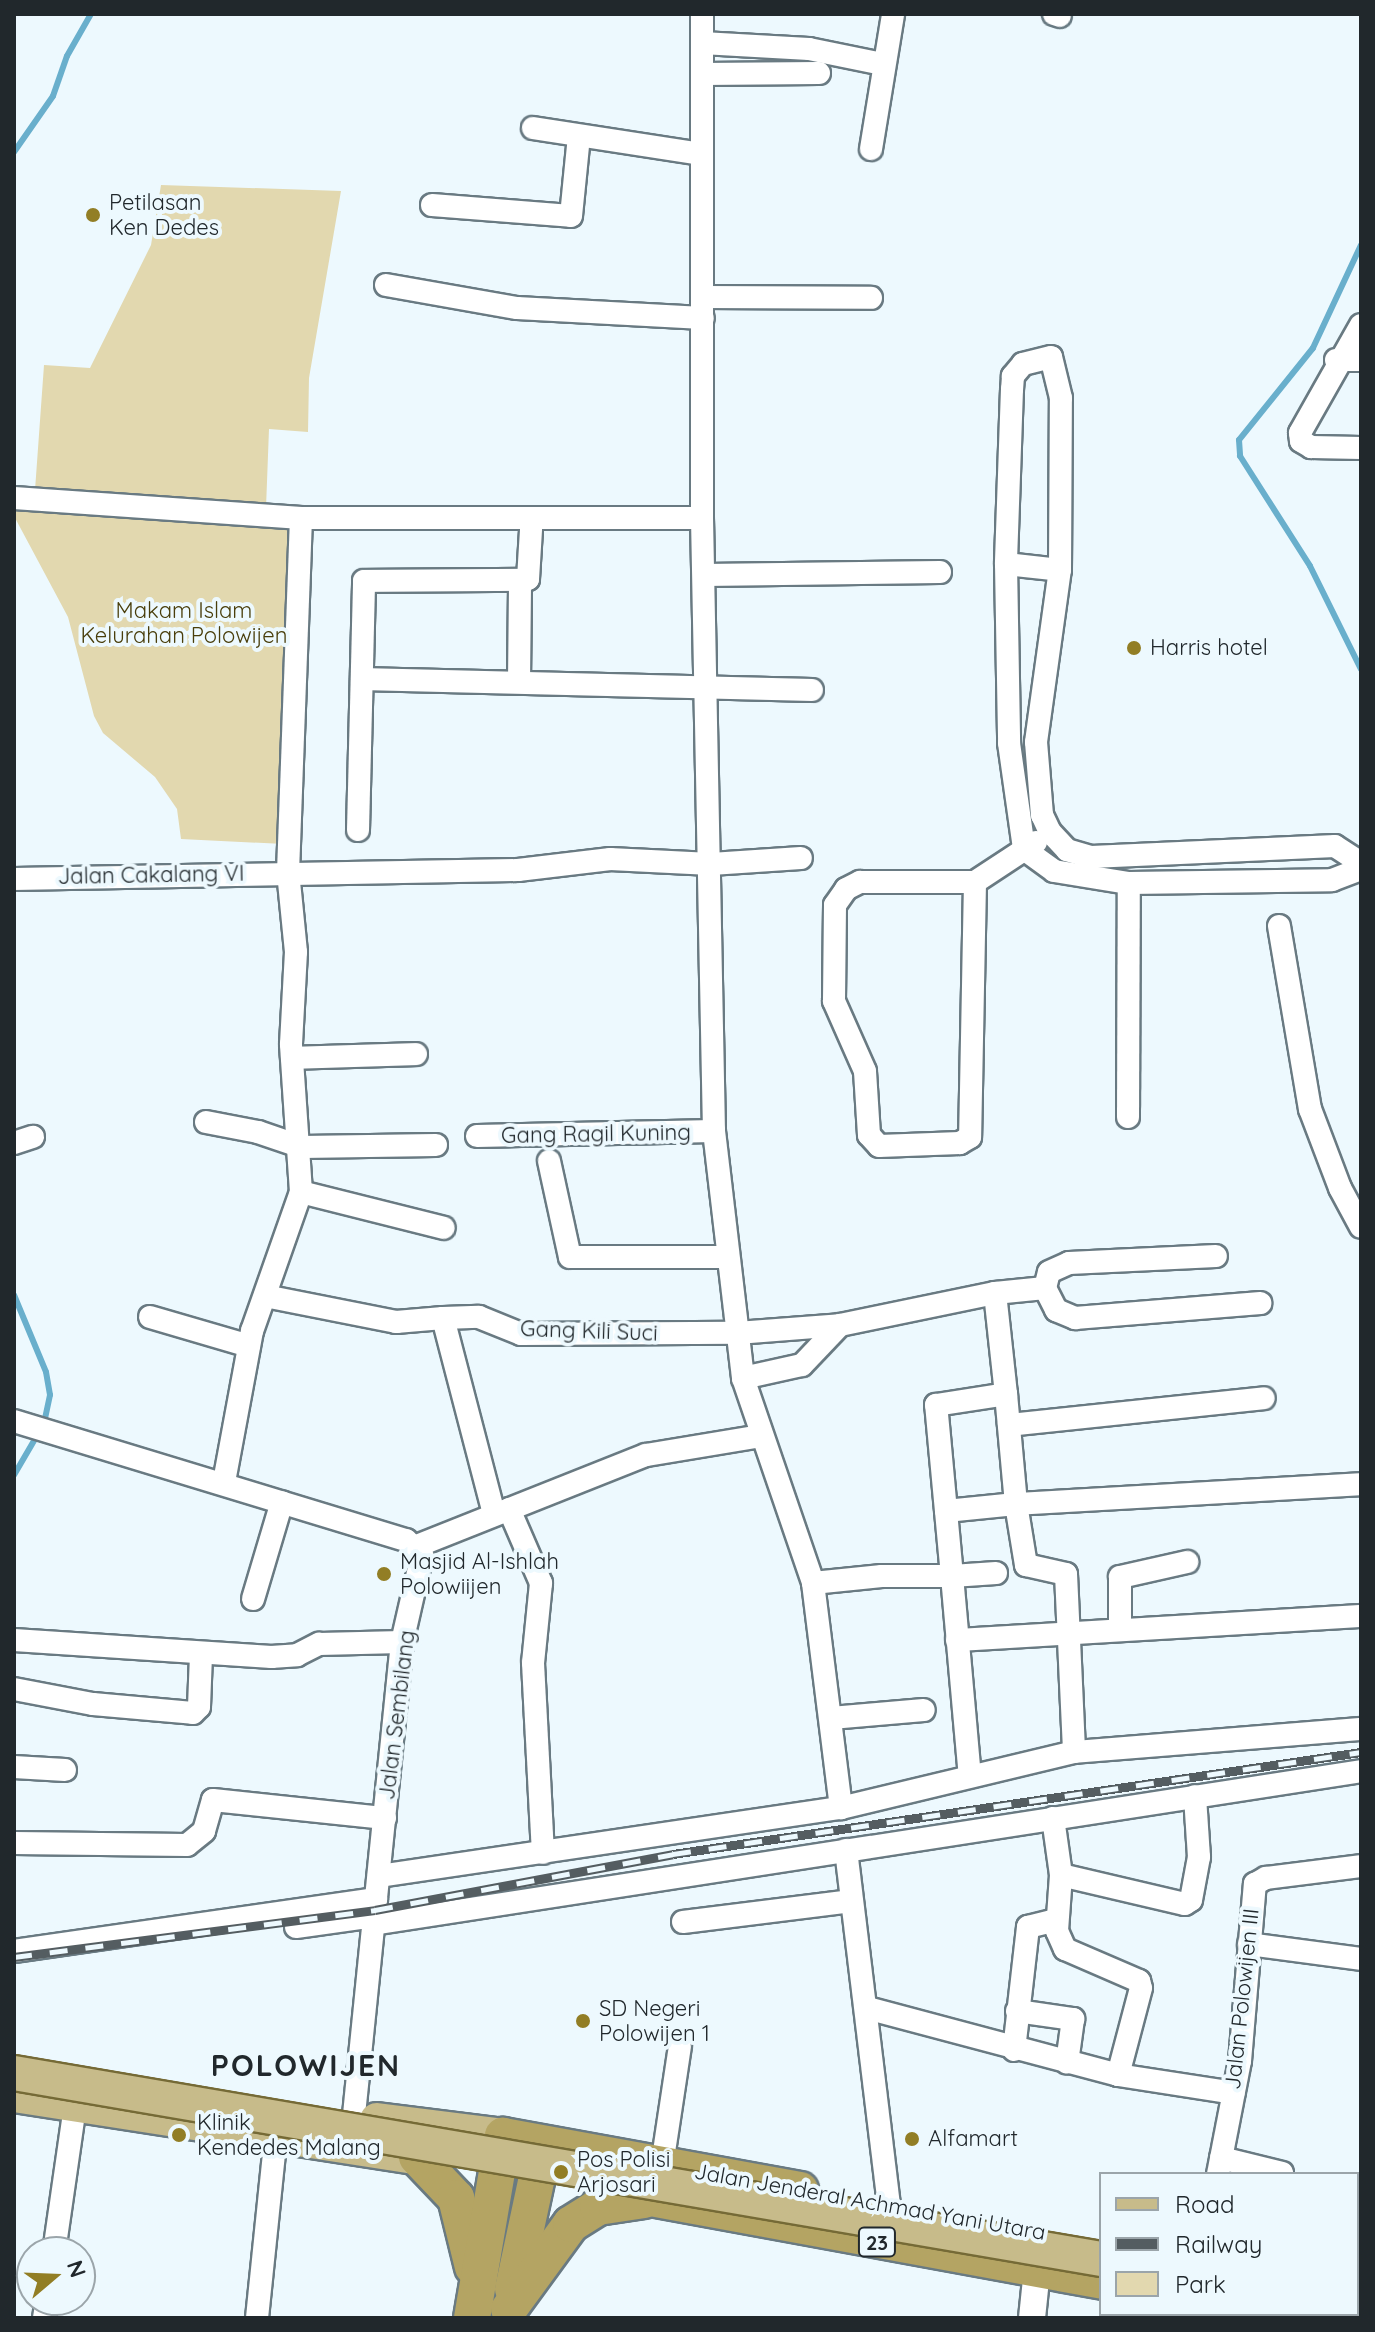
<!DOCTYPE html>
<html>
<head>
<meta charset="utf-8">
<style>
	body { margin:0 }
	#map { position:relative; width:1375px; height:2332px; overflow:hidden; background:#edf9fe; font-family:Quicksand,sans-serif }
	div>[style] { position:absolute }
	[style*='--x'] { left:calc(var(--x)*1px); top:calc(var(--y)*1px); width:calc(var(--w)*1px); rotate:calc(var(--a)*1deg) }
	.green>* { inset:0; background:#e2d8af }
	.stream>* { height:6px; margin:-3px; padding:0 3px; transform-origin:3px; border-radius:3px; background:#69afcc }
	.roads { filter:drop-shadow(2px 0 #697a82) drop-shadow(-2px 0 #697a82) drop-shadow(0 2px #697a82) drop-shadow(0 -2px #697a82) }
	.minor>* { height:22px; margin:-11px; padding:0 11px; transform-origin:11px; border-radius:11px; background:#fff }
	.tertiary>* { height:26px; margin:-13px; padding:0 13px; transform-origin:13px; border-radius:13px; background:#fff }
	.primary>* { height:34px; margin:-17px; padding:0 17px; transform-origin:17px; border-radius:17px; background:#c7bb8a }
	.trunk>* { height:36px; margin:-18px; padding:0 18px; transform-origin:18px; border-radius:18px; background:#b4a463 }
	.rail>* { height:9px; margin-top:-4.5px; transform-origin:0; background:repeating-linear-gradient(90deg,#edf9fe 0 18px,#545d61 0 36px); box-sizing:border-box; border-block:2px solid #545d61 }
	.bridges { filter:drop-shadow(2px 0 #756a36) drop-shadow(-2px 0 #756a36) drop-shadow(0 2px #756a36) drop-shadow(0 -2px #756a36) }
	.primary-bridge>* { height:34px; margin:-17px; padding:0 17px; transform-origin:17px; border-radius:17px; background:#c7bb8a }
	.dots>* { width:22px; height:22px; translate:-50% -50%; box-sizing:border-box; border:4px solid #edf9fe; border-radius:50% }
	span { translate:-50% -50%; white-space:nowrap; text-align:center; line-height:1.15; -webkit-text-stroke:8px #edf9fe; paint-order:stroke }
	.shield-label span { padding:2px 6px; background:#edf9fe; border:2px solid; border-radius:6px; -webkit-text-stroke-width:0 }
	.shield-label { font-size:20px; color:#21282c; font-weight:700 }
	.poi-label { font-size:22px; color:#21282c }
	.left { translate:0 -50%; text-align:left }
	.park-label { font-size:22px; color:#493e0b }
	.street-label { font-size:22px; color:#21282c }
	.district-label { font-size:30px; color:#21282c; font-weight:700; letter-spacing:2px }
	.frame { position:absolute; inset:0; border:16px solid #21282c; pointer-events:none }
	.legend { position:absolute; left:1099px; top:2172px; width:260px; height:144px; box-sizing:border-box; background:#edf9fe; border:2px solid #9ba5aa; margin:0; padding:10px 14px; list-style:none; font-size:24px; color:#21282c }
	.legend li { display:flex; align-items:center; gap:16px; height:40px }
	.legend b { width:40px; border:2px solid #9ba5aa }
	.north { position:absolute; left:16px; top:2236px; width:80px; height:80px; box-sizing:border-box; background:#edf9fe; border:2px solid #9ba5aa; border-radius:50%; rotate:71deg; font-size:22px; font-weight:700; line-height:32px; text-align:center; color:#21282c }
	.north::after { content:''; display:block; margin:auto; width:28px; height:36px; background:#927e25; clip-path:polygon(50% 0,100% 100%,50% 72%,0 100%) }
</style>
</head>
<body>
<div id="map">
	<div class="green">
		<div style="clip-path:polygon(161px 185px,341px 191px,309px 378px,308px 432px,269px 429px,266px 508px,35px 490px,44px 365px,90px 368px,151px 245px)"></div>
		<div style="clip-path:polygon(14px 503px,296px 526px,284px 844px,181px 839px,177px 809px,155px 777px,103px 733px,94px 716px,68px 617px,14px 516px)"></div>
	</div>
	<div class="stream">
		<div style="--x:14;--y:152;--w:68;--a:-55.1"></div>
		<div style="--x:53;--y:96;--w:42;--a:-70.7"></div>
		<div style="--x:67;--y:56;--w:48;--a:-60.3"></div>
		<div style="--x:1361;--y:245;--w:114;--a:115"></div>
		<div style="--x:1313;--y:348;--w:118;--a:128.8"></div>
		<div style="--x:1239;--y:440;--w:16;--a:86"></div>
		<div style="--x:1240;--y:456;--w:130;--a:57.5"></div>
		<div style="--x:1310;--y:566;--w:115;--a:63.7"></div>
		<div style="--x:14;--y:1295;--w:83;--a:67.4"></div>
		<div style="--x:46;--y:1372;--w:23;--a:80"></div>
		<div style="--x:50;--y:1395;--w:30;--a:102"></div>
		<div style="--x:14;--y:1475;--w:48;--a:-59.7"></div>
	</div>
	<div class="roads">
		<div class="minor">
			<div style="--x:702;--y:14;--w:504;--a:90"></div>
			<div style="--x:702;--y:518;--w:613;--a:88.88"></div>
			<div style="--x:714;--y:1131;--w:249;--a:83.3"></div>
			<div style="--x:743;--y:1378;--w:217;--a:71.1"></div>
			<div style="--x:813;--y:1583;--w:227;--a:82.9"></div>
			<div style="--x:1054;--y:14;--w:6;--a:18"></div>
			<div style="--x:702;--y:43;--w:107;--a:3.2"></div>
			<div style="--x:809;--y:49;--w:75;--a:11.6"></div>
			<div style="--x:702;--y:74;--w:117;--a:-0.5"></div>
			<div style="--x:533;--y:128;--w:170;--a:8.8"></div>
			<div style="--x:871;--y:149;--w:137;--a:-80.7"></div>
			<div style="--x:432;--y:205;--w:139;--a:4.5"></div>
			<div style="--x:571;--y:216;--w:80;--a:-84.3"></div>
			<div style="--x:386;--y:285;--w:133;--a:10"></div>
			<div style="--x:517;--y:308;--w:186;--a:3.1"></div>
			<div style="--x:704;--y:297;--w:167;--a:0.3"></div>
			<div style="--x:1361;--y:325;--w:124;--a:119.5"></div>
			<div style="--x:1300;--y:433;--w:8;--a:83"></div>
			<div style="--x:1301;--y:441;--w:12;--a:31"></div>
			<div style="--x:1311;--y:447;--w:50;--a:1.1"></div>
			<div style="--x:1336;--y:360;--w:25;--a:0"></div>
			<div style="--x:14;--y:498;--w:288;--a:4"></div>
			<div style="--x:301;--y:518;--w:401;--a:0"></div>
			<div style="--x:1006;--y:564;--w:54;--a:6.3"></div>
			<div style="--x:704;--y:575;--w:236;--a:-0.7"></div>
			<div style="--x:362;--y:679;--w:450;--a:1.4"></div>
			<div style="--x:519;--y:682;--w:102;--a:-89.4"></div>
			<div style="--x:520;--y:580;--w:8;--a:-7"></div>
			<div style="--x:528;--y:579;--w:49;--a:-86.5"></div>
			<div style="--x:358;--y:830;--w:249;--a:-88.6"></div>
			<div style="--x:364;--y:581;--w:156;--a:-0.4"></div>
			<div style="--x:1361;--y:863;--w:31;--a:-147"></div>
			<div style="--x:1335;--y:846;--w:244;--a:177.4"></div>
			<div style="--x:1091;--y:857;--w:25;--a:-164"></div>
			<div style="--x:1067;--y:850;--w:25;--a:-133"></div>
			<div style="--x:1050;--y:832;--w:19;--a:-115"></div>
			<div style="--x:1042;--y:815;--w:73;--a:-94.7"></div>
			<div style="--x:1036;--y:742;--w:174;--a:-82.1"></div>
			<div style="--x:1060;--y:570;--w:172;--a:-89.7"></div>
			<div style="--x:1061;--y:398;--w:42;--a:-103.7"></div>
			<div style="--x:1051;--y:357;--w:29;--a:166"></div>
			<div style="--x:1023;--y:364;--w:16;--a:130"></div>
			<div style="--x:1013;--y:376;--w:13;--a:94"></div>
			<div style="--x:1012;--y:389;--w:175;--a:92"></div>
			<div style="--x:1006;--y:564;--w:179;--a:89"></div>
			<div style="--x:1009;--y:743;--w:107;--a:81.9"></div>
			<div style="--x:1024;--y:849;--w:37;--a:36"></div>
			<div style="--x:1054;--y:871;--w:76;--a:9.1"></div>
			<div style="--x:1129;--y:883;--w:203;--a:-0.8"></div>
			<div style="--x:1332;--y:880;--w:31;--a:-21"></div>
			<div style="--x:14;--y:879;--w:504;--a:-1.02"></div>
			<div style="--x:518;--y:870;--w:93;--a:-6.8"></div>
			<div style="--x:610;--y:859;--w:101;--a:2.8"></div>
			<div style="--x:711;--y:864;--w:90;--a:-3.8"></div>
			<div style="--x:975;--y:882;--w:255;--a:91.1"></div>
			<div style="--x:970;--y:1137;--w:12;--a:149"></div>
			<div style="--x:960;--y:1143;--w:81;--a:177.9"></div>
			<div style="--x:879;--y:1146;--w:15;--a:-132"></div>
			<div style="--x:869;--y:1135;--w:64;--a:-93.6"></div>
			<div style="--x:865;--y:1071;--w:77;--a:-113.9"></div>
			<div style="--x:834;--y:1001;--w:96;--a:-89.4"></div>
			<div style="--x:835;--y:905;--w:19;--a:-55"></div>
			<div style="--x:846;--y:889;--w:16;--a:-27"></div>
			<div style="--x:860;--y:882;--w:115;--a:0"></div>
			<div style="--x:975;--y:882;--w:73;--a:-33.3"></div>
			<div style="--x:1279;--y:926;--w:186;--a:80.4"></div>
			<div style="--x:1310;--y:1109;--w:85;--a:69.2"></div>
			<div style="--x:1340;--y:1188;--w:44;--a:61.7"></div>
			<div style="--x:292;--y:1058;--w:124;--a:-1.8"></div>
			<div style="--x:1128;--y:1117;--w:234;--a:-89.8"></div>
			<div style="--x:206;--y:1122;--w:53;--a:10.9"></div>
			<div style="--x:258;--y:1132;--w:46;--a:18.8"></div>
			<div style="--x:302;--y:1147;--w:134;--a:-0.9"></div>
			<div style="--x:477;--y:1136;--w:237;--a:-1.2"></div>
			<div style="--x:14;--y:1143;--w:20;--a:-18"></div>
			<div style="--x:549;--y:1161;--w:98;--a:77.7"></div>
			<div style="--x:570;--y:1257;--w:155;--a:0"></div>
			<div style="--x:301;--y:1192;--w:147;--a:14.1"></div>
			<div style="--x:1045;--y:1288;--w:25;--a:63"></div>
			<div style="--x:1056;--y:1310;--w:21;--a:23"></div>
			<div style="--x:1075;--y:1318;--w:186;--a:-4.6"></div>
			<div style="--x:995;--y:1293;--w:102;--a:83.8"></div>
			<div style="--x:265;--y:1296;--w:134;--a:11.2"></div>
			<div style="--x:396;--y:1322;--w:47;--a:-4.9"></div>
			<div style="--x:443;--y:1318;--w:203;--a:75.4"></div>
			<div style="--x:150;--y:1317;--w:103;--a:16.3"></div>
			<div style="--x:443;--y:1318;--w:36;--a:-2"></div>
			<div style="--x:479;--y:1317;--w:45;--a:22"></div>
			<div style="--x:521;--y:1334;--w:216;--a:-0.3"></div>
			<div style="--x:737;--y:1333;--w:103;--a:-4.4"></div>
			<div style="--x:840;--y:1325;--w:158;--a:-11.7"></div>
			<div style="--x:995;--y:1293;--w:50;--a:-5.7"></div>
			<div style="--x:1045;--y:1288;--w:16;--a:-76"></div>
			<div style="--x:1049;--y:1272;--w:22;--a:-24"></div>
			<div style="--x:1069;--y:1263;--w:147;--a:-2.7"></div>
			<div style="--x:743;--y:1378;--w:60;--a:-12.4"></div>
			<div style="--x:802;--y:1365;--w:55;--a:-46.5"></div>
			<div style="--x:14;--y:1421;--w:410;--a:16.9"></div>
			<div style="--x:406;--y:1540;--w:22;--a:43"></div>
			<div style="--x:422;--y:1555;--w:89;--a:102.9"></div>
			<div style="--x:402;--y:1642;--w:476;--a:95.8"></div>
			<div style="--x:1009;--y:1425;--w:256;--a:-6"></div>
			<div style="--x:224;--y:1482;--w:154;--a:-79.5"></div>
			<div style="--x:252;--y:1331;--w:147;--a:-70.6"></div>
			<div style="--x:301;--y:1192;--w:148;--a:-93.9"></div>
			<div style="--x:291;--y:1044;--w:92;--a:-86.9"></div>
			<div style="--x:296;--y:952;--w:80;--a:-95.7"></div>
			<div style="--x:288;--y:872;--w:354;--a:-87.9"></div>
			<div style="--x:509;--y:1509;--w:81;--a:66.6"></div>
			<div style="--x:541;--y:1583;--w:80;--a:95.7"></div>
			<div style="--x:533;--y:1663;--w:190;--a:87"></div>
			<div style="--x:946;--y:1511;--w:70;--a:-5.7"></div>
			<div style="--x:1016;--y:1504;--w:62;--a:80.7"></div>
			<div style="--x:1026;--y:1565;--w:41;--a:12.7"></div>
			<div style="--x:1066;--y:1574;--w:178;--a:87.4"></div>
			<div style="--x:417;--y:1546;--w:246;--a:-21.7"></div>
			<div style="--x:646;--y:1455;--w:117;--a:-9.4"></div>
			<div style="--x:996;--y:1573;--w:44;--a:176.1"></div>
			<div style="--x:952;--y:1576;--w:172;--a:-95.3"></div>
			<div style="--x:936;--y:1405;--w:71;--a:-8.9"></div>
			<div style="--x:1006;--y:1394;--w:110;--a:84.8"></div>
			<div style="--x:1016;--y:1504;--w:346;--a:-3.3"></div>
			<div style="--x:813;--y:1583;--w:69;--a:-5.8"></div>
			<div style="--x:882;--y:1576;--w:70;--a:0"></div>
			<div style="--x:952;--y:1576;--w:193;--a:84.9"></div>
			<div style="--x:253;--y:1599;--w:101;--a:-73.4"></div>
			<div style="--x:1120;--y:1629;--w:52;--a:-90"></div>
			<div style="--x:1120;--y:1577;--w:69;--a:-12.6"></div>
			<div style="--x:14;--y:1640;--w:258;--a:3.8"></div>
			<div style="--x:271;--y:1657;--w:26;--a:-4"></div>
			<div style="--x:297;--y:1655;--w:25;--a:-27"></div>
			<div style="--x:319;--y:1644;--w:83;--a:-1.4"></div>
			<div style="--x:957;--y:1640;--w:405;--a:-3.4"></div>
			<div style="--x:14;--y:1689;--w:80;--a:10.8"></div>
			<div style="--x:93;--y:1704;--w:100;--a:5.1"></div>
			<div style="--x:193;--y:1713;--w:8;--a:-45"></div>
			<div style="--x:199;--y:1707;--w:53;--a:-87.8"></div>
			<div style="--x:831;--y:1718;--w:93;--a:-4.9"></div>
			<div style="--x:14;--y:1767;--w:51;--a:3.4"></div>
			<div style="--x:1053;--y:1818;--w:58;--a:82"></div>
			<div style="--x:1061;--y:1875;--w:127;--a:13.2"></div>
			<div style="--x:1185;--y:1904;--w:7;--a:-34"></div>
			<div style="--x:1191;--y:1900;--w:44;--a:-79.5"></div>
			<div style="--x:1199;--y:1857;--w:61;--a:-93.8"></div>
			<div style="--x:14;--y:1843;--w:173;--a:0.7"></div>
			<div style="--x:187;--y:1845;--w:22;--a:-39"></div>
			<div style="--x:204;--y:1831;--w:32;--a:-74"></div>
			<div style="--x:213;--y:1800;--w:173;--a:6"></div>
			<div style="--x:846;--y:1850;--w:359;--a:83.1"></div>
			<div style="--x:1061;--y:1875;--w:56;--a:94.1"></div>
			<div style="--x:1057;--y:1931;--w:20;--a:66"></div>
			<div style="--x:1065;--y:1949;--w:81;--a:23.4"></div>
			<div style="--x:1139;--y:1981;--w:7;--a:74"></div>
			<div style="--x:1141;--y:1988;--w:90;--a:104.8"></div>
			<div style="--x:1118;--y:2075;--w:117;--a:8.8"></div>
			<div style="--x:379;--y:1876;--w:467;--a:-8.4"></div>
			<div style="--x:841;--y:1808;--w:240;--a:-13.5"></div>
			<div style="--x:1074;--y:1752;--w:288;--a:-4.6"></div>
			<div style="--x:683;--y:1922;--w:170;--a:-7.1"></div>
			<div style="--x:373;--y:1924;--w:1000;--a:-8.8"></div>
			<div style="--x:296;--y:1927;--w:79;--a:-8"></div>
			<div style="--x:1249;--y:1944;--w:113;--a:7.6"></div>
			<div style="--x:14;--y:1951;--w:366;--a:-8.2"></div>
			<div style="--x:867;--y:2008;--w:260;--a:14.9"></div>
			<div style="--x:1017;--y:2011;--w:57;--a:8.1"></div>
			<div style="--x:1073;--y:2019;--w:44;--a:97.8"></div>
			<div style="--x:1014;--y:2050;--w:124;--a:-83.5"></div>
			<div style="--x:1028;--y:1927;--w:30;--a:-14"></div>
			<div style="--x:1221;--y:2158;--w:63;--a:13.8"></div>
			<div style="--x:662;--y:2165;--w:120;--a:-81.4"></div>
			<div style="--x:1218;--y:2174;--w:115;--a:-79"></div>
			<div style="--x:1240;--y:2061;--w:178;--a:-85.2"></div>
			<div style="--x:1255;--y:1884;--w:13;--a:-29"></div>
			<div style="--x:1266;--y:1878;--w:96;--a:-7.2"></div>
			<div style="--x:54;--y:2252;--w:147;--a:-81.8"></div>
			<div style="--x:44;--y:2318;--w:18;--a:-81"></div>
			<div style="--x:257;--y:2318;--w:184;--a:-84.1"></div>
			<div style="--x:1184;--y:2318;--w:4;--a:-90"></div>
		</div>
		<div class="tertiary">
			<div style="--x:1032;--y:2318;--w:48;--a:-84.1"></div>
		</div>
		<div class="primary">
			<div style="--x:14;--y:2095;--w:400;--a:8.8"></div>
			<div style="--x:377;--y:2120;--w:127;--a:7.2"></div>
		</div>
		<div class="trunk">
			<div style="--x:417;--y:2157;--w:57;--a:46.4"></div>
			<div style="--x:456;--y:2198;--w:71;--a:76.2"></div>
			<div style="--x:618;--y:2192;--w:491;--a:10.4"></div>
			<div style="--x:513;--y:2289;--w:148;--a:-77.9"></div>
			<div style="--x:1357;--y:2291;--w:4;--a:14"></div>
			<div style="--x:509;--y:2309;--w:105;--a:-53.9"></div>
			<div style="--x:571;--y:2224;--w:32;--a:-32"></div>
			<div style="--x:598;--y:2207;--w:47;--a:-8.7"></div>
			<div style="--x:1298;--y:2314;--w:21;--a:11"></div>
			<div style="--x:472;--y:2318;--w:185;--a:-80.3"></div>
			<div style="--x:503;--y:2136;--w:302;--a:10.3"></div>
		</div>
	</div>
	<div class="rail">
		<div style="--x:14;--y:1957;--w:364;--a:-7.4"></div>
		<div style="--x:375;--y:1910;--w:303;--a:-10.6"></div>
		<div style="--x:673;--y:1854;--w:696;--a:-8.43"></div>
	</div>
	<div class="bridges">
		<div class="primary-bridge">
			<div style="--x:14;--y:2073;--w:1103;--a:9.71"></div>
		</div>
	</div>
	<div class="dots">
		<div style="left:93px;top:215px;background:#927e25"></div>
		<div style="left:1134px;top:648px;background:#927e25"></div>
		<div style="left:384px;top:1574px;background:#927e25"></div>
		<div style="left:583px;top:2021px;background:#927e25"></div>
		<div style="left:179px;top:2135px;background:#927e25"></div>
		<div style="left:912px;top:2139px;background:#927e25"></div>
		<div style="left:561px;top:2172px;background:#927e25"></div>
	</div>
	<div class="shield-label">
		<span style="left:877px;top:2242px">23</span>
	</div>
	<div class="poi-label">
		<span class="left" style="left:109px;top:215px">Petilasan<br>Ken Dedes</span>
		<span class="left" style="left:1150px;top:648px">Harris hotel</span>
		<span class="left" style="left:400px;top:1574px">Masjid Al-Ishlah<br>Polowiijen</span>
		<span class="left" style="left:599px;top:2021px">SD Negeri<br>Polowijen 1</span>
		<span class="left" style="left:197px;top:2135px">Klinik<br>Kendedes Malang</span>
		<span class="left" style="left:928px;top:2139px">Alfamart</span>
		<span class="left" style="left:577px;top:2172px">Pos Polisi<br>Arjosari</span>
	</div>
	<div class="park-label">
		<span style="left:184px;top:623px">Makam Islam<br>Kelurahan Polowijen</span>
	</div>
	<div class="street-label">
		<span style="left:151px;top:875px;rotate:-1deg">Jalan Cakalang VI</span>
		<span style="left:596px;top:1134px;rotate:-1deg">Gang Ragil Kuning</span>
		<span style="left:589px;top:1331px;rotate:2deg">Gang Kili Suci</span>
		<span style="left:397px;top:1715px;rotate:-83deg">Jalan Sembilang</span>
		<span style="left:1242px;top:1999px;rotate:-84deg">Jalan Polowijen III</span>
		<span style="left:870px;top:2202px;rotate:10deg">Jalan Jenderal Achmad Yani Utara</span>
	</div>
	<div class="district-label">
		<span style="left:306px;top:2065px">POLOWIJEN</span>
	</div>
	<div class="frame"></div>
	<ul class="legend">
	<li><b style="height:10px;background:#c7bb8a"></b>Road</li>
	<li><b style="height:10px;background:#545d61"></b>Railway</li>
	<li><b style="height:22px;background:#e2d8af"></b>Park</li>
	</ul>
	<div class="north">N</div>
</div>
</body>
</html>
